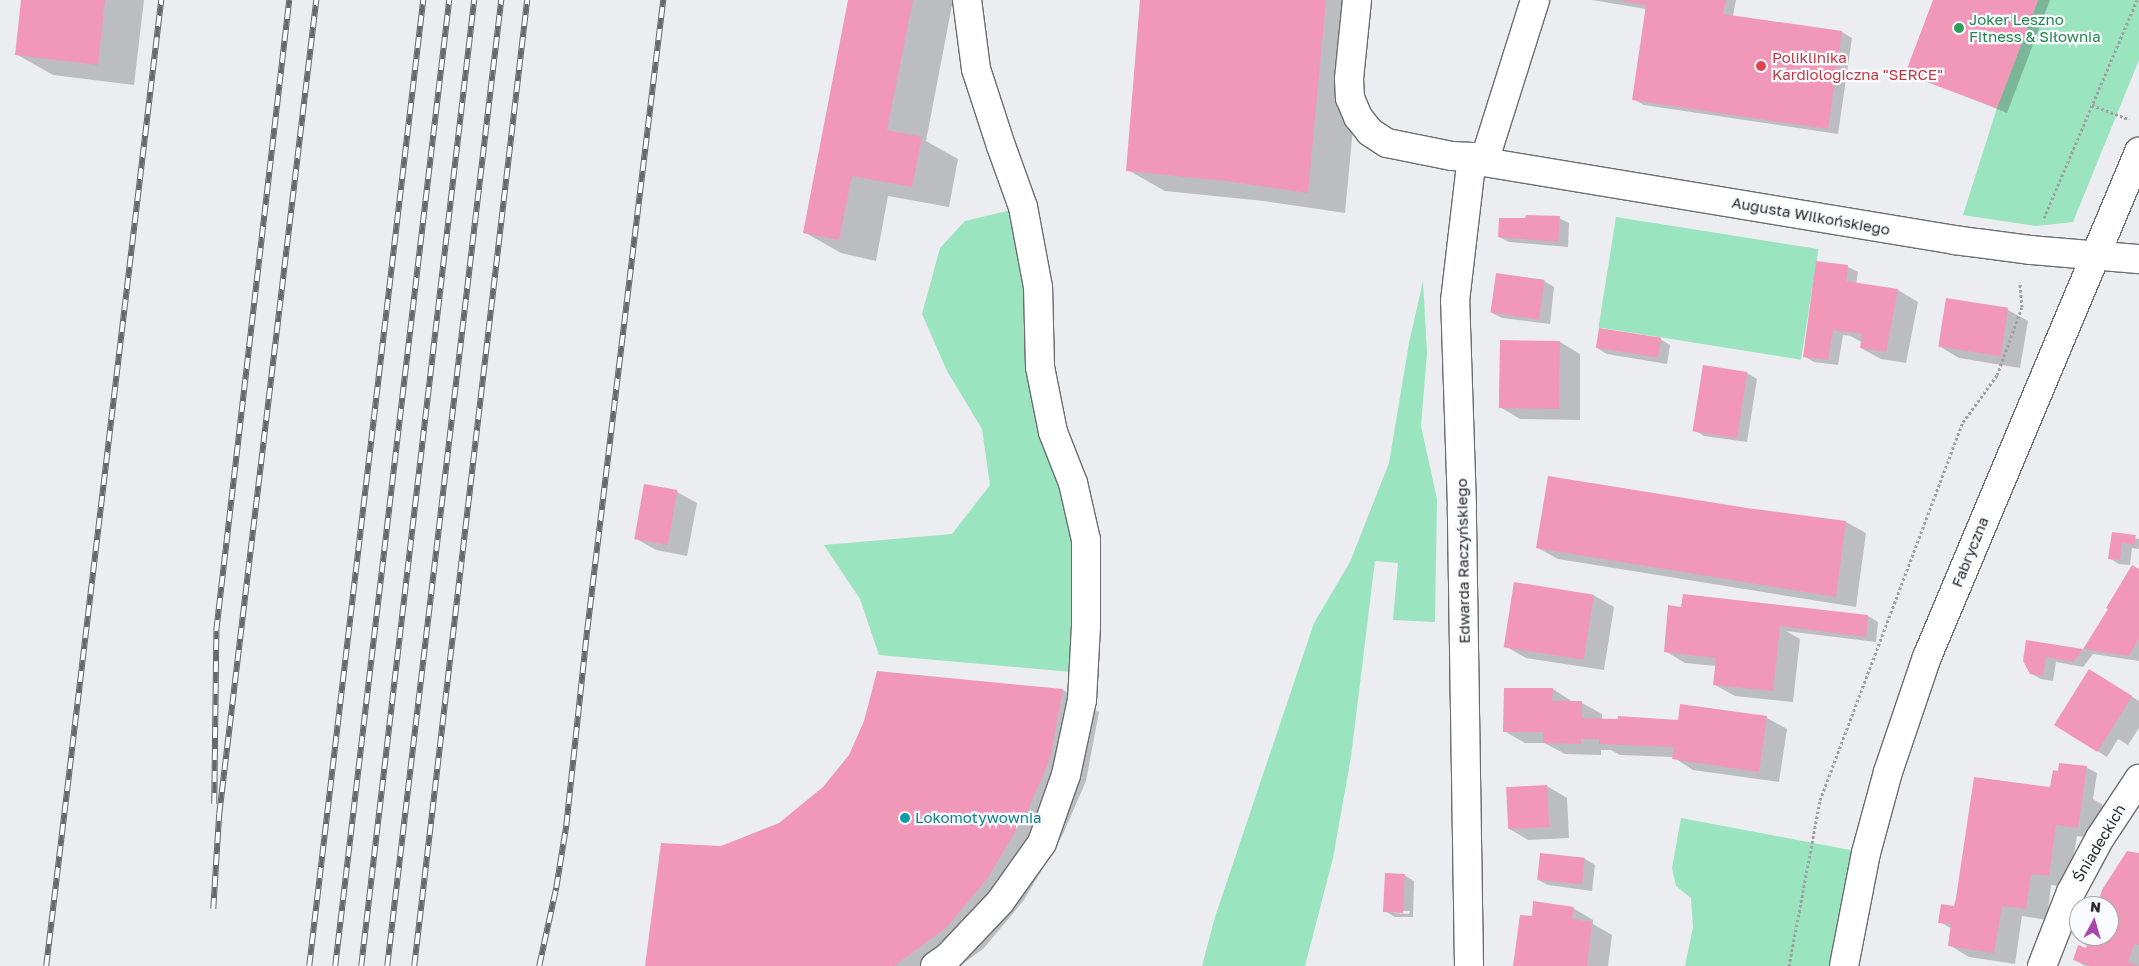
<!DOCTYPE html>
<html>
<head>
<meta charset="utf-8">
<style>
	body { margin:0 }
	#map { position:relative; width:2139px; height:966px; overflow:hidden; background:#ecedf1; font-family:"Golos Text",sans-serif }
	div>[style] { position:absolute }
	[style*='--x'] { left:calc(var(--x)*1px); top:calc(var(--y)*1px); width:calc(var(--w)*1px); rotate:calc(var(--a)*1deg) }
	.green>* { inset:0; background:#9ae4bf; transform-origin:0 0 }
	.shadow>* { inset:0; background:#0003 }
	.building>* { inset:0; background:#f198b9; transform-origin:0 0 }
	.path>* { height:3px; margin-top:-1.5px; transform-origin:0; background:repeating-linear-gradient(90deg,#9fa0a3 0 2.5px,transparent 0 5px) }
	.roads { filter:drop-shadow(1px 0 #6c6d70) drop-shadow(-1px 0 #6c6d70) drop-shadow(0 1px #6c6d70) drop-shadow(0 -1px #6c6d70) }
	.minor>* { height:28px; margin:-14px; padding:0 14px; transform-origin:14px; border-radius:14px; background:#fff }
	.rail>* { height:5.5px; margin-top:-2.75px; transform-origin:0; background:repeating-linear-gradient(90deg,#f9fafe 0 11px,#68686b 0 22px); box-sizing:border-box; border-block:1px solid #68686b }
	.dots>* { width:14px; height:14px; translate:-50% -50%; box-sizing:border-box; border:2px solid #f9fafe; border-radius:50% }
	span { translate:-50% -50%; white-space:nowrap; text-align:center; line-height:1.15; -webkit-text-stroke:4.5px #f9fafe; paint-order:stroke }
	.leisure-label { font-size:15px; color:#27864d }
	.left { translate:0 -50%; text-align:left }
	.health-label { font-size:15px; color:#be3a42 }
	.street-label { font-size:15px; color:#29292b }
	.culture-label { font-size:15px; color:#0d838f }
	.north { position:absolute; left:2069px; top:896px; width:50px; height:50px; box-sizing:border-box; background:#f9fafe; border:1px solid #a6a6aa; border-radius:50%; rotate:6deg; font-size:14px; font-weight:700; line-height:20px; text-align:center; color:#29292b }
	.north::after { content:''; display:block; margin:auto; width:18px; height:22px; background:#a947ad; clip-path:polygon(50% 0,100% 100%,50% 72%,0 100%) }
</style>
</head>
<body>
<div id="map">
	<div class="green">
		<div style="clip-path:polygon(2038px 0,2139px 0,2139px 60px,2073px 222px,2036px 226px,1963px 215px,1997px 108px)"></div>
		<div style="clip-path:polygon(1023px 207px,1073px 483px,1083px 673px,879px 655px,860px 599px,824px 545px,952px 534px,990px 485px,982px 429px,947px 371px,922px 314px,940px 248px,965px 221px)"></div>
		<div style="left:1616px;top:217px;width:205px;height:112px;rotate:9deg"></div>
		<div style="clip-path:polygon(1423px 281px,1427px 353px,1421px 426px,1437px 499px,1435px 622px,1393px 620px,1398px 563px,1375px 561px,1351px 757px,1333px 858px,1305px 966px,1202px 966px,1215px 917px,1314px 623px,1350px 562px,1389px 463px,1409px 343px)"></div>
		<div style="clip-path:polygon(1681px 818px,1866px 853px,1844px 966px,1685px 966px,1693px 927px,1691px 898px,1676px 886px,1672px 868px)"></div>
	</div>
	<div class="shadow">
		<div style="clip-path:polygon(23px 0,144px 0,134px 85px,53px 75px,16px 54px)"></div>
		<div style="clip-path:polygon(850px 0,953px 0,926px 141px,958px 159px,949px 207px,888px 196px,876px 261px,841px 253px,804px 232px)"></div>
		<div style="clip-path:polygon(1141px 0,1365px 0,1345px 213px,1264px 201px,1165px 191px,1128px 170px)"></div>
		<div style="clip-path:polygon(1592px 0,1736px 0,1733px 16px,1842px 32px,1852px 38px,1838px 134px,1644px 105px,1633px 99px,1646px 9px)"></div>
		<div style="clip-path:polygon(1934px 0,2050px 0,2007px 113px,1907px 73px)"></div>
		<div style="clip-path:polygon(1559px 218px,1569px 223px,1568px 247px,1509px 242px,1499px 237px)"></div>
		<div style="clip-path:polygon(1818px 262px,1848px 267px,1858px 272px,1856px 284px,1898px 290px,1918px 302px,1906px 363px,1881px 359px,1861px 348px,1862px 342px,1850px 336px,1843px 335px,1838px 365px,1814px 362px,1804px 356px)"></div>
		<div style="clip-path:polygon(1544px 281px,1554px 287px,1550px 324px,1502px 318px,1492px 313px)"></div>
		<div style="clip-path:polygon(2008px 310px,2028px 321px,2020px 368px,1959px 358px,1939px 346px)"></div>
		<div style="clip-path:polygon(1660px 339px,1670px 345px,1667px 364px,1607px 354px,1597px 348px)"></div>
		<div style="clip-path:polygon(1501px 342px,1560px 342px,1580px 354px,1580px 420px,1520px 419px,1500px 407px)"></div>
		<div style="clip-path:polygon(1747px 373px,1757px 379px,1747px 442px,1704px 436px,1694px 430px)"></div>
		<div style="clip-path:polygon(677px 492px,697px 503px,687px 556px,656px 550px,635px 538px)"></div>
		<div style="clip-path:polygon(1746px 509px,1846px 522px,1866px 533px,1856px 607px,1558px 559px,1538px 548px)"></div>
		<div style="clip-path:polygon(2113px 533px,2139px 539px,2139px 549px,2132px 548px,2130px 565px,2119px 564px,2109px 558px)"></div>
		<div style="clip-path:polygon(2139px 570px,2139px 661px,2093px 654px,2083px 667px,2056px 662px,2053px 681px,2041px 679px,2030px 673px,2028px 642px,2083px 650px)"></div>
		<div style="clip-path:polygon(1593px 595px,1614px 607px,1604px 670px,1526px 658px,1505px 646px)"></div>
		<div style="clip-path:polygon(1684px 596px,1868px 616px,1878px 622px,1876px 642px,1786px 631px,1800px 639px,1793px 702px,1735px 696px,1715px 685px,1716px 666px,1685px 663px,1665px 651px,1687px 608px)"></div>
		<div style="clip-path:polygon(2110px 683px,2139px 701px,2139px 728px,2128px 745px,2118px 739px,2107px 757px,2056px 725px)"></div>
		<div style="clip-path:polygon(1553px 689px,1573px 702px,1582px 703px,1602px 714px,1602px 720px,1679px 721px,1767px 718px,1787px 729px,1779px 782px,1693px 770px,1673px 757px,1620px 755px,1611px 750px,1601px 750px,1601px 755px,1565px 754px,1544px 743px,1525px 743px,1504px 731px)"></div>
		<div style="clip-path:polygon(1063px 690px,1099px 712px,1086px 781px,1063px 834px,1024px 900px,984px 948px,960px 966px,646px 966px,721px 847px,780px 824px)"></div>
		<div style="clip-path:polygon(2060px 764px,2087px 768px,2097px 773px,2093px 799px,2103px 805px,2099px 839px,2077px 836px,2069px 887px,2051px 885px,2047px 920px,2022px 916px,2015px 964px,1969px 957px,1949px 945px,1952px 929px,1940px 922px,1955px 907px,2057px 790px)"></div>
		<div style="clip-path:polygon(1547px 786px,1567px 798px,1569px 838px,1528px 840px,1508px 828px)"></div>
		<div style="clip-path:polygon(2139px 855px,2139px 966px,2085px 966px,2075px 960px,2086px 949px,2090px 936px,2109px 936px,2109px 906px,2098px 906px)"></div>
		<div style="clip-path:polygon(1585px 859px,1595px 865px,1592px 891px,1548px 885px,1538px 880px)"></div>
		<div style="clip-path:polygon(evenodd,1404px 875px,1414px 881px,1413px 917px,1395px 917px,1385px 911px,1404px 875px,1394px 911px,1410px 911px,1409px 914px,1394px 913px,1394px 911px)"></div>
		<div style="clip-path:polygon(1573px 908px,1593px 920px,1593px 924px,1612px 935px,1608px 966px,1515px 966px,1533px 917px)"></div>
	</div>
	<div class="building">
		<div style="clip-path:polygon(21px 0,105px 0,98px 65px,15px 55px)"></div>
		<div style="clip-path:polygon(848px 0,913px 0,887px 130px,922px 137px,912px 187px,852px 176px,839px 240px,803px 233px)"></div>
		<div style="clip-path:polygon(1140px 0,1326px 0,1308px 193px,1226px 181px,1126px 171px)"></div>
		<div style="clip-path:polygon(1619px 0,1726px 0,1723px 14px,1842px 31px,1828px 129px,1632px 100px,1646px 5px)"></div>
		<div style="clip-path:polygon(1933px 0,2038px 0,1997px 108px,1905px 74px)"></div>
		<div style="clip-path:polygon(1526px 215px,1560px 216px,1558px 242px,1498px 237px,1499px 218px,1525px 218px)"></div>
		<div style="clip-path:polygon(1816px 261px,1848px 265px,1846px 281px,1898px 289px,1886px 352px,1860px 348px,1862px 334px,1833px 330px,1828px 360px,1803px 357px)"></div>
		<div style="left:1496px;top:273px;width:49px;height:40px;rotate:8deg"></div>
		<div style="left:1946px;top:298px;width:63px;height:49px;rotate:9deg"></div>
		<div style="left:1599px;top:328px;width:63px;height:20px;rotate:9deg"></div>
		<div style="left:1500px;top:340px;width:60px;height:68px;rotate:1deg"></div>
		<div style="left:1703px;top:365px;width:45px;height:67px;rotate:9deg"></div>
		<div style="clip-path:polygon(1548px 476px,1747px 508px,1846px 521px,1836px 597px,1536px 548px)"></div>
		<div style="left:644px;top:484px;width:34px;height:56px;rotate:10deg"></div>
		<div style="clip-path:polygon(2112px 532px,2136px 535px,2134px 545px,2122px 543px,2120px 560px,2108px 559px)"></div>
		<div style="clip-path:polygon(2132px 565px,2139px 569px,2139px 639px,2129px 656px,2083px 649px,2108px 609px,2106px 608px)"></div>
		<div style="left:1514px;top:582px;width:81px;height:66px;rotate:9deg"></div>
		<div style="clip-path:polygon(1683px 594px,1868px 615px,1866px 637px,1780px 626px,1773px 691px,1713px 685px,1716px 658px,1664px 652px,1668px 605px,1681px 607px)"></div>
		<div style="clip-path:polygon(2026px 640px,2083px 649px,2073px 662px,2046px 657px,2043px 676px,2030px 674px,2023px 661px)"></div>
		<div style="left:2089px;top:669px;width:51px;height:66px;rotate:32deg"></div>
		<div style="clip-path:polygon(877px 671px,1063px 689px,1050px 759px,1027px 812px,987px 879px,947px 927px,894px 966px,645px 966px,661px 843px,721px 846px,779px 823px,823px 787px,849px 755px,864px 721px)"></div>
		<div style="clip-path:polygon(1504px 688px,1553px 688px,1552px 701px,1582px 701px,1582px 718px,1618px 719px,1618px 716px,1678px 720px,1680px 704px,1767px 716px,1759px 772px,1672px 759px,1674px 747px,1599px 744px,1599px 739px,1581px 739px,1581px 744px,1543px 743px,1543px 732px,1503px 732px)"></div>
		<div style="clip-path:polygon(2059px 763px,2087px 766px,2078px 828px,2056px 825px,2049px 876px,2031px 874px,2026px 909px,2002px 906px,1994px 953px,1948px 946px,1951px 924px,1938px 923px,1941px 904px,1954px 906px,1956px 898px,1974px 777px,2050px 787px,2053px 770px,2058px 771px)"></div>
		<div style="left:1547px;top:785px;width:42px;height:41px;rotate:87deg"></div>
		<div style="clip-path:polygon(2127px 851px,2139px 853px,2139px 945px,2134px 944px,2128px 962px,2139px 966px,2090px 966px,2073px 960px,2078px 945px,2086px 948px,2089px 936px,2109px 936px,2109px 906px,2097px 906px,2102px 890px)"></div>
		<div style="left:1540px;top:853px;width:45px;height:27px;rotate:6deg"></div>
		<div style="left:1385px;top:873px;width:20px;height:39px;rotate:3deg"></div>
		<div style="clip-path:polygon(1533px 901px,1574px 907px,1572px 919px,1592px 922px,1587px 966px,1513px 966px,1520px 915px,1532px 916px)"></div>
	</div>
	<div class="path">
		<div style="--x:2092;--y:105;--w:40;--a:21"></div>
		<div style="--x:2044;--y:218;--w:237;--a:-66.9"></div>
		<div style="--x:1789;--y:966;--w:169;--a:-79.4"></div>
		<div style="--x:1820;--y:800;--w:404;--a:-69.3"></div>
		<div style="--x:1963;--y:422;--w:58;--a:-54.1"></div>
		<div style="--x:1997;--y:375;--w:72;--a:-69.8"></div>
		<div style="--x:2022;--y:307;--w:25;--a:-95"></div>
	</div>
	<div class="roads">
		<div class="minor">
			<div style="--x:1357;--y:0;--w:79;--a:95.8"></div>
			<div style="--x:1349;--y:79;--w:19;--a:87"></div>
			<div style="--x:1350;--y:98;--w:21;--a:67"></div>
			<div style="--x:1358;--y:117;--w:19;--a:51"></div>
			<div style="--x:1370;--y:132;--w:20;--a:33"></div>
			<div style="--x:1387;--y:143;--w:66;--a:11.3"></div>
			<div style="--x:1452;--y:156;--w:20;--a:3"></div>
			<div style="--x:1472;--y:157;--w:13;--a:23"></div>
			<div style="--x:1484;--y:162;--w:476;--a:9.4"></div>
			<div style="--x:1954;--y:240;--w:78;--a:7.4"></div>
			<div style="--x:2031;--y:250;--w:108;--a:4.8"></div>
			<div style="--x:1484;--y:162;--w:170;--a:-72.5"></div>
			<div style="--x:935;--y:966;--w:14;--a:-34"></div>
			<div style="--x:947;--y:958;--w:77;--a:-46.6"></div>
			<div style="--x:1000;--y:902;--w:72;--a:-54.6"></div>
			<div style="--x:1042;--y:843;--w:72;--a:-70.6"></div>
			<div style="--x:1066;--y:775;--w:77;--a:-78"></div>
			<div style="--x:1082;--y:700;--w:74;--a:-86.9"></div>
			<div style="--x:1086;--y:626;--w:86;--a:-90"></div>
			<div style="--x:1086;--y:540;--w:58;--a:-102.8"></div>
			<div style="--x:1073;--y:483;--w:55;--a:-111.4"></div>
			<div style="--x:1053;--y:432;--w:66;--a:-101.3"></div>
			<div style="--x:1040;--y:367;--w:80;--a:-91.4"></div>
			<div style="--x:1038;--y:287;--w:81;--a:-100.6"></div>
			<div style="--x:1023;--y:207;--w:65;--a:-109.8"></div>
			<div style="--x:1001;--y:146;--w:81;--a:-108"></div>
			<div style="--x:976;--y:69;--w:70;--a:-97.4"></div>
			<div style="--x:1469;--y:966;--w:459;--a:-90.9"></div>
			<div style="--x:1462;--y:507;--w:206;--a:-91.9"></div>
			<div style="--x:1455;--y:301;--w:145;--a:-83.3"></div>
			<div style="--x:1844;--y:966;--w:115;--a:-79"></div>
			<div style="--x:1866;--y:853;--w:84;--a:-74.8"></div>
			<div style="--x:1888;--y:772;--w:121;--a:-71.3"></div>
			<div style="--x:1927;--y:657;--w:548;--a:-67.23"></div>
			<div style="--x:2042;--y:966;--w:79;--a:-68.6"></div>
			<div style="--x:2071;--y:892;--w:61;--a:-61.8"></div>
			<div style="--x:2100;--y:838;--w:71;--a:-56.5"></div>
		</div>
	</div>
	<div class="rail">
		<div style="--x:214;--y:804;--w:173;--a:-89.3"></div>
		<div style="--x:216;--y:631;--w:635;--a:-83.4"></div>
		<div style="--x:213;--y:909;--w:95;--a:-86.4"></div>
		<div style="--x:219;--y:814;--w:820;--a:-83.2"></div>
		<div style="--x:46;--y:966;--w:973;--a:-83.21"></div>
		<div style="--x:309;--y:966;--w:973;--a:-83.27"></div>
		<div style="--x:335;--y:966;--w:973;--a:-83.27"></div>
		<div style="--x:361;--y:966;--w:973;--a:-83.33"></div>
		<div style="--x:387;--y:966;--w:973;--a:-83.27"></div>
		<div style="--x:414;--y:966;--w:973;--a:-83.33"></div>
		<div style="--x:539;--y:966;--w:80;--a:-77.7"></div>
		<div style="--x:556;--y:888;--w:63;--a:-80.8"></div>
		<div style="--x:566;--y:826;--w:197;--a:-83.9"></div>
		<div style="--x:587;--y:630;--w:635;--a:-83.12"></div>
	</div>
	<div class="dots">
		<div style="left:1959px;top:28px;background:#2e9e5b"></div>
		<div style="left:1761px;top:66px;background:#e0444e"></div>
		<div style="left:905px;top:818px;background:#0f9aa8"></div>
	</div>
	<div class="leisure-label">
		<span class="left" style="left:1969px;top:28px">Joker Leszno<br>Fitness &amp; Siłownia</span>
	</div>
	<div class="health-label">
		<span class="left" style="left:1772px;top:66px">Poliklinika<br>Kardiologiczna "SERCE"</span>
	</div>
	<div class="street-label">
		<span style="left:1811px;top:216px;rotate:10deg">Augusta Wilkońskiego</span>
		<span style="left:1970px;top:552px;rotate:-68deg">Fabryczna</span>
		<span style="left:1463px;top:561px;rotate:-91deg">Edwarda Raczyńskiego</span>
		<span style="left:2099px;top:843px;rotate:-59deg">Śniadeckich</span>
	</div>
	<div class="culture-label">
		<span class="left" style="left:915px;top:818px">Lokomotywownia</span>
	</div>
	<div class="north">N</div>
</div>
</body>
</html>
